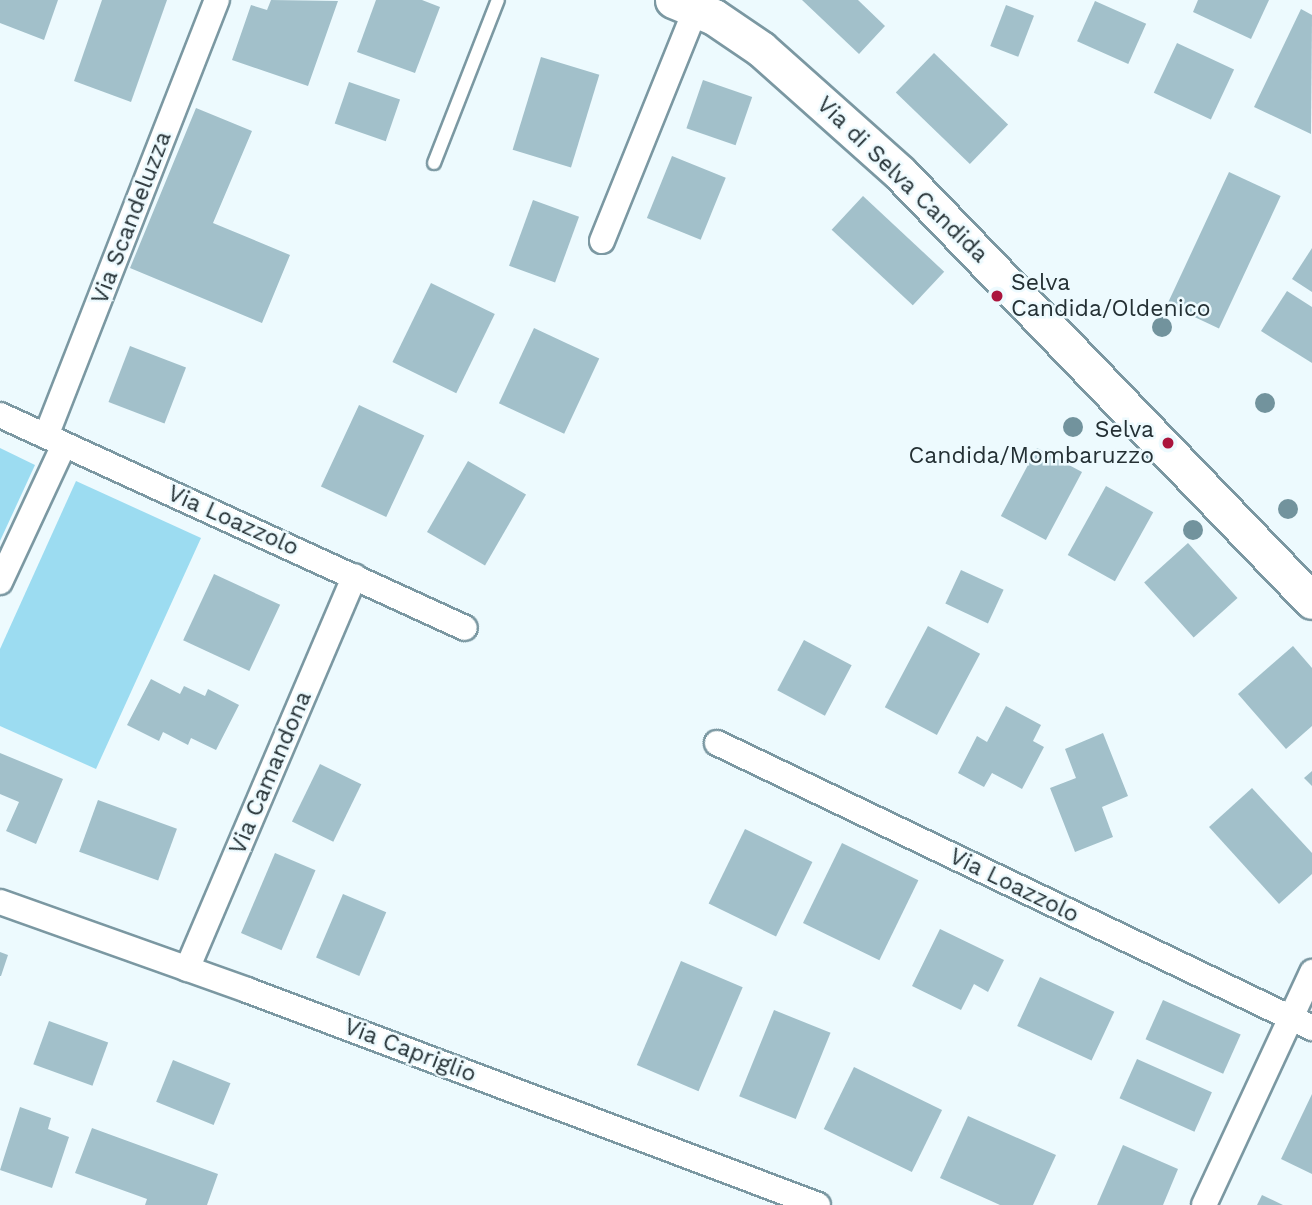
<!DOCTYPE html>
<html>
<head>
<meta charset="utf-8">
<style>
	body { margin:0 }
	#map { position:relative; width:1312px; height:1205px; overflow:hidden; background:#edfafe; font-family:"Work Sans",sans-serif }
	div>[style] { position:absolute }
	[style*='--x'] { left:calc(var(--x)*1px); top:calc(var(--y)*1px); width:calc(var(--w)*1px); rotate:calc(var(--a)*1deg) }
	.green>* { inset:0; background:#9cdcf1 }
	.building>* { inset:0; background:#a2c0ca; transform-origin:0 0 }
	.roads { filter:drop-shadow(2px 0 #7b98a2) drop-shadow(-2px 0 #7b98a2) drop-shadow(0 2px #7b98a2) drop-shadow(0 -2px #7b98a2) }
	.lane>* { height:12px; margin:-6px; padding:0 6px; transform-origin:6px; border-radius:6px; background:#fff }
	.street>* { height:24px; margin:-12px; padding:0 12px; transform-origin:12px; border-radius:12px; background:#fff }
	.secondary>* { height:35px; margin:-17.5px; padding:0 17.5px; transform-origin:17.5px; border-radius:17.5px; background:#fff }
	.trees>* { width:20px; height:20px; margin:-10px; border-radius:50%; background:#72939d }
	.dots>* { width:19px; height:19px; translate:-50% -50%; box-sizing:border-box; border:4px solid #edfafe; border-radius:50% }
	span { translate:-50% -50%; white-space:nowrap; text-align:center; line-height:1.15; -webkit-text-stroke:5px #edfafe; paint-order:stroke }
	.street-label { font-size:23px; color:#243034 }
	.poi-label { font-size:23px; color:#243034 }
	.left { translate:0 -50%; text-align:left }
	.right { translate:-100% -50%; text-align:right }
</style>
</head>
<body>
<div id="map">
	<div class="green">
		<div style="clip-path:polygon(0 448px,35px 465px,0 541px)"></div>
		<div style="clip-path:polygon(76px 481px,201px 538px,96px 769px,0 726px,0 649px)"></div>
	</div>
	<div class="building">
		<div style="clip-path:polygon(0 0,58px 0,44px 40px,0 23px)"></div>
		<div style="clip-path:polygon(102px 0,167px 0,131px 102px,74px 81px)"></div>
		<div style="clip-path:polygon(271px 0,338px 1px,308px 86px,232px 60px,251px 5px,267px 10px)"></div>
		<div style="clip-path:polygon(376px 0,422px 0,440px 7px,415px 73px,357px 52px)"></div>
		<div style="clip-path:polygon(802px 0,858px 0,885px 26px,859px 54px)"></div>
		<div style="clip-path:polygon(1198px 0,1269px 0,1251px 39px,1193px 12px)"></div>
		<div style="left:1095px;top:1px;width:56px;height:44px;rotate:24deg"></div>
		<div style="left:1006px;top:5px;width:30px;height:44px;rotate:21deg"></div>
		<div style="clip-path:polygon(1301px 9px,1312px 15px,1311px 134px,1254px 107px)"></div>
		<div style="left:1177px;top:43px;width:63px;height:55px;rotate:25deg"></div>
		<div style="left:934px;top:53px;width:103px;height:55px;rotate:44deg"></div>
		<div style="left:541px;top:57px;width:61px;height:97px;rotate:17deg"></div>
		<div style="left:703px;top:80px;width:52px;height:51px;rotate:19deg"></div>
		<div style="left:349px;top:82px;width:54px;height:44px;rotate:19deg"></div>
		<div style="clip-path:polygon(196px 108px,252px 131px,213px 223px,290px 255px,262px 323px,130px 268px)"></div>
		<div style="left:672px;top:156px;width:58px;height:67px;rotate:22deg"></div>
		<div style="left:1229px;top:172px;width:57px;height:146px;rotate:25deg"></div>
		<div style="left:863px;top:196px;width:111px;height:46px;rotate:43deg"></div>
		<div style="left:533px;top:200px;width:49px;height:70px;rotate:20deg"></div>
		<div style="clip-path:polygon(1312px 248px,1312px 292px,1292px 279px)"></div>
		<div style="left:431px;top:283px;width:71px;height:88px;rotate:26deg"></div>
		<div style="clip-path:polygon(1287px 291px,1312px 307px,1312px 363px,1261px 331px)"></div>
		<div style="left:534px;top:328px;width:72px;height:83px;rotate:25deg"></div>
		<div style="left:130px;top:346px;width:60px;height:60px;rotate:21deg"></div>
		<div style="left:359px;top:405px;width:72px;height:90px;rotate:25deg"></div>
		<div style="left:1037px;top:448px;width:51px;height:77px;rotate:28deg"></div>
		<div style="left:468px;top:461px;width:67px;height:82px;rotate:30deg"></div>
		<div style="left:1106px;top:486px;width:54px;height:79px;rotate:29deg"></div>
		<div style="left:1188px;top:543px;width:74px;height:59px;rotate:48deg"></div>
		<div style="left:961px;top:570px;width:47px;height:37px;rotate:25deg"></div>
		<div style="left:214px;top:574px;width:73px;height:73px;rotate:25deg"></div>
		<div style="left:928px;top:626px;width:59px;height:92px;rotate:28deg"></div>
		<div style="left:804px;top:640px;width:54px;height:57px;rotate:28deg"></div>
		<div style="clip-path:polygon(1293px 646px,1312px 668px,1312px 726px,1286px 749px,1238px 694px)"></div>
		<div style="clip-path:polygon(151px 679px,180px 694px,184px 686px,205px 696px,208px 689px,239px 705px,216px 750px,191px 738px,188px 745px,163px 732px,159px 741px,127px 725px)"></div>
		<div style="clip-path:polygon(1006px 706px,1041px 725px,1033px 741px,1044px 747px,1022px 789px,992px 773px,984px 787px,958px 773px,977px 736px,987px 742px)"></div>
		<div style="clip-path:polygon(1103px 733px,1128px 796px,1102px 807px,1113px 837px,1075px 852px,1050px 788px,1076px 778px,1065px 749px)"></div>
		<div style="clip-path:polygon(0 753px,63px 779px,36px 844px,6px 831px,19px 802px,0 794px)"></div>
		<div style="left:320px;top:764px;width:46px;height:64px;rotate:26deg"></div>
		<div style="clip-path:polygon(1312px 771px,1312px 786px,1304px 778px)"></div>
		<div style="clip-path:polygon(1252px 788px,1312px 853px,1312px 874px,1279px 904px,1209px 827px)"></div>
		<div style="left:98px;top:800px;width:84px;height:55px;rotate:20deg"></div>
		<div style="left:745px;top:829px;width:75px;height:83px;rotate:26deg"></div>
		<div style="left:842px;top:843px;width:85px;height:89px;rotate:26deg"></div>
		<div style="left:275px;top:853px;width:44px;height:87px;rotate:23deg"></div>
		<div style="left:343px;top:894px;width:47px;height:69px;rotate:23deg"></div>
		<div style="clip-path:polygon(940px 929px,1004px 960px,988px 992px,974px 984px,961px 1010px,912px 986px)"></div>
		<div style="clip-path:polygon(0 952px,8px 955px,1px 976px,0 976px)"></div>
		<div style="left:681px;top:961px;width:67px;height:113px;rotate:23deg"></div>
		<div style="left:1040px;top:977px;width:82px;height:54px;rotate:25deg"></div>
		<div style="left:1163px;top:1000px;width:85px;height:43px;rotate:24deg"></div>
		<div style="left:774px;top:1010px;width:61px;height:93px;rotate:22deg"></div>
		<div style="left:49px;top:1021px;width:63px;height:46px;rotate:20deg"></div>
		<div style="left:1137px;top:1059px;width:82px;height:43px;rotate:24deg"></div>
		<div style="left:173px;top:1060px;width:62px;height:45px;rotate:22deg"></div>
		<div style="left:854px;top:1067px;width:98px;height:69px;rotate:26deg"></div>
		<div style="clip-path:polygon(1312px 1094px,1312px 1174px,1281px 1159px)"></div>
		<div style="clip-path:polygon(20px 1107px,51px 1118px,48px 1129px,69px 1137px,52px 1188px,0 1170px)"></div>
		<div style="clip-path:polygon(968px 1116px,1056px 1155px,1033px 1205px,1000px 1205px,940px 1178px)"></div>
		<div style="clip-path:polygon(92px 1128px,218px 1174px,207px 1205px,145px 1205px,147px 1199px,75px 1173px)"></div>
		<div style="clip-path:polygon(1123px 1145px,1178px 1169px,1163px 1205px,1097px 1205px)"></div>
		<div style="clip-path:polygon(1262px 1195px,1283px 1205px,1257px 1205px)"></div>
	</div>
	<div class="roads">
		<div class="lane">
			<div style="--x:434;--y:163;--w:175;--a:-68.6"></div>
		</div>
		<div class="street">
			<div style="--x:602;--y:241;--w:251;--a:-68"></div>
			<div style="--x:0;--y:415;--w:511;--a:24.61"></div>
			<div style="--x:46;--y:436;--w:468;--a:-68.6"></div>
			<div style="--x:0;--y:582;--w:151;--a:-65"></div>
			<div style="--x:717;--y:743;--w:660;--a:25.59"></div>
			<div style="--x:0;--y:902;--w:262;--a:19.6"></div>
			<div style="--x:247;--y:990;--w:610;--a:20.63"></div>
			<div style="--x:187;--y:969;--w:427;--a:-66.9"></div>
			<div style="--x:1204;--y:1205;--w:257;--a:-65.1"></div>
		</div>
		<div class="secondary">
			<div style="--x:673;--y:0;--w:44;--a:22.5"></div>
			<div style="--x:714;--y:17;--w:57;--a:34.2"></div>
			<div style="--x:761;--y:49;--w:186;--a:41.7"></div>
			<div style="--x:900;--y:173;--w:594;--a:46.09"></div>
		</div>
	</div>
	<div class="trees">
		<div style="left:1162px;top:327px"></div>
		<div style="left:1265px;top:403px"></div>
		<div style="left:1073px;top:427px"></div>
		<div style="left:1288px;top:509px"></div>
		<div style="left:1193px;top:530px"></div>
	</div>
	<div class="dots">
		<div style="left:997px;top:296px;background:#ab153d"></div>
		<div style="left:1168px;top:443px;background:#ab153d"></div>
	</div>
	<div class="street-label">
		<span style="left:902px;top:180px;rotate:44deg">Via di Selva Candida</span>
		<span style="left:132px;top:218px;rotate:-69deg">Via Scandeluzza</span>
		<span style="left:233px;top:521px;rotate:24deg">Via Loazzolo</span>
		<span style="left:271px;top:773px;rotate:-67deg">Via Camandona</span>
		<span style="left:1014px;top:886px;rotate:26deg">Via Loazzolo</span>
		<span style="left:410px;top:1051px;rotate:21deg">Via Capriglio</span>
	</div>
	<div class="poi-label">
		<span class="left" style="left:1011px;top:296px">Selva<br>Candida/Oldenico</span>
		<span class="right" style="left:1154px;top:443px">Selva<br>Candida/Mombaruzzo</span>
	</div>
</div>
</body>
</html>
